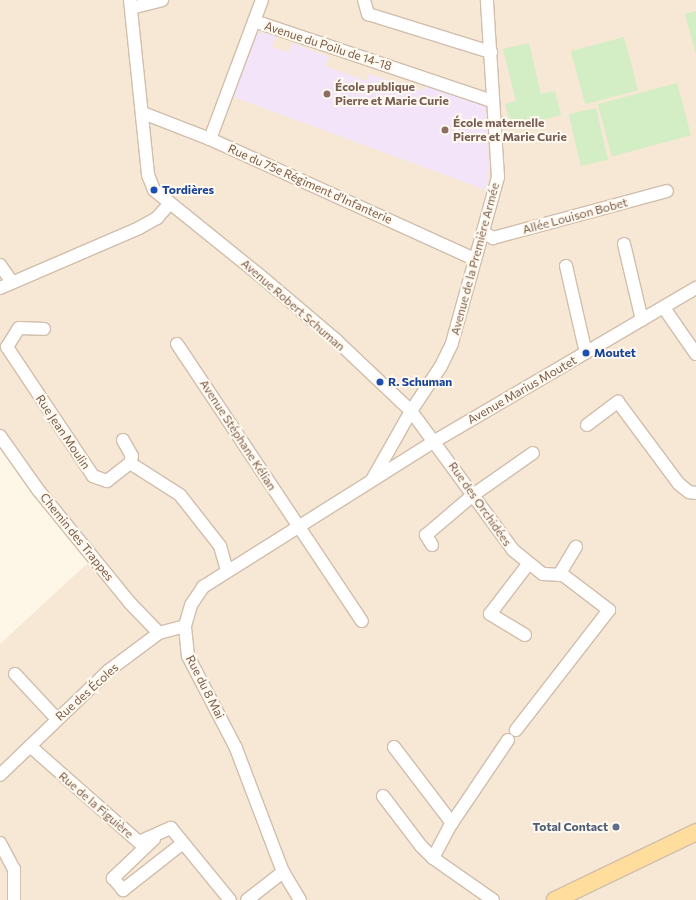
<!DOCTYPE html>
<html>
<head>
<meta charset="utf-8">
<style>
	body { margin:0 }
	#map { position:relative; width:696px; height:900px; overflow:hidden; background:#fef6e7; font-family:Commissioner,sans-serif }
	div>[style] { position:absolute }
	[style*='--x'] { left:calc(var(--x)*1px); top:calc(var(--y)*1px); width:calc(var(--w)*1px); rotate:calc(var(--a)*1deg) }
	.residential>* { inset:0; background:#f6e8d5 }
	.education>* { inset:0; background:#f3e4fa }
	.green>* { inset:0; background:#d3edc4; transform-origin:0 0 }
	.roads { filter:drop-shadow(1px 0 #d1beac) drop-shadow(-1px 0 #d1beac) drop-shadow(0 1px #d1beac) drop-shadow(0 -1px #d1beac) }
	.minor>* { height:12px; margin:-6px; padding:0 6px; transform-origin:6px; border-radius:6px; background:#fff }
	.major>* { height:16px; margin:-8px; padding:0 8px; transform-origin:8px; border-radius:8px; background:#ffde9d }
	.dots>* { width:11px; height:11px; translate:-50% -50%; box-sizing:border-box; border:2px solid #fff9ef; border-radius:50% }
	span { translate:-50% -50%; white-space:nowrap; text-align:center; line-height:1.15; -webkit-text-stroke:4px #fff9ef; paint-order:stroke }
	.street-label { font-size:12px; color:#7a5c49 }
	.education-label { font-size:12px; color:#785e54; font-weight:700 }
	.left { translate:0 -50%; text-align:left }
	.transit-label { font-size:12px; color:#164399; font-weight:700 }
	.service-label { font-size:12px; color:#4e5e75; font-weight:700 }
	.right { translate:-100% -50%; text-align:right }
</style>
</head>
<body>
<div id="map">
	<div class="residential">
		<div style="clip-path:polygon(0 0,696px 0,696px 900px,0 900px,0 644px,91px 560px,0 446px)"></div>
	</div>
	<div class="education">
		<div style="clip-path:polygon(261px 32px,276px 36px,272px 47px,289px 53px,292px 43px,329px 57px,325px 66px,366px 81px,369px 74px,423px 91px,428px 83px,485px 103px,489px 166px,486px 190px,231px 96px,256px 34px)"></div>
	</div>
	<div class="green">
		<div style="clip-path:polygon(696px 11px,696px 55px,685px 14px)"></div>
		<div style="left:624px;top:37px;width:55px;height:55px;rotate:75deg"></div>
		<div style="clip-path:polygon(529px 43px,541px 94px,555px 91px,561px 115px,512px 128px,505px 104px,516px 101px,503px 49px)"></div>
		<div style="left:677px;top:83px;width:54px;height:82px;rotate:75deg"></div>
		<div style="left:596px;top:108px;width:53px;height:28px;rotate:77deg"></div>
	</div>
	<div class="roads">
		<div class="minor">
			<div style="--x:130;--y:0;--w:176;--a:84.1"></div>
			<div style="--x:148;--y:175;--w:16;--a:68"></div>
			<div style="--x:154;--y:190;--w:132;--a:38.9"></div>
			<div style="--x:257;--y:273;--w:104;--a:40.3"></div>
			<div style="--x:336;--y:340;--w:103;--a:43.4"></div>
			<div style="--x:411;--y:411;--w:172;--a:53.7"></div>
			<div style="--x:513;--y:550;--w:38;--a:39"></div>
			<div style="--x:543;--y:574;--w:20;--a:3"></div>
			<div style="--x:563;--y:575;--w:58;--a:37.3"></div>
			<div style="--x:609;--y:610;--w:152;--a:127.8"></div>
			<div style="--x:364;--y:0;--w:15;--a:74"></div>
			<div style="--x:368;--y:14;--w:129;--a:17.2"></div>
			<div style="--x:131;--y:8;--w:32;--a:-14"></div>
			<div style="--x:254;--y:21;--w:251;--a:18.6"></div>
			<div style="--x:143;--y:113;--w:72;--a:21.2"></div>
			<div style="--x:210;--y:139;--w:291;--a:24.4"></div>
			<div style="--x:210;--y:139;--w:148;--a:-69.5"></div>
			<div style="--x:483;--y:232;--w:12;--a:31"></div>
			<div style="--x:493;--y:238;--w:180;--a:-15.1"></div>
			<div style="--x:624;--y:244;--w:78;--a:76.7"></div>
			<div style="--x:0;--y:265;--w:21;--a:55"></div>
			<div style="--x:566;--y:266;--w:89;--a:77.1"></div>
			<div style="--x:0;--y:288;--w:151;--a:-23.3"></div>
			<div style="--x:139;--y:228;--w:21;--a:-29"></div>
			<div style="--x:157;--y:218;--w:18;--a:-49"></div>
			<div style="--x:664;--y:308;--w:56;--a:55.2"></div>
			<div style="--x:177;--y:344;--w:333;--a:56.3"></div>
			<div style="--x:7;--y:347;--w:155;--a:56.3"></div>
			<div style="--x:93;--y:476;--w:15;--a:20"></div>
			<div style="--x:107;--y:481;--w:29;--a:-38"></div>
			<div style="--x:130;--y:463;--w:59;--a:32.6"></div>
			<div style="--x:180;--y:495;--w:65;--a:51.9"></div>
			<div style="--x:220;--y:546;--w:25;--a:74"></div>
			<div style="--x:7;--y:347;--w:22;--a:-58"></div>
			<div style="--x:19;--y:328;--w:25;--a:2"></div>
			<div style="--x:587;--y:425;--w:39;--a:-37"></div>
			<div style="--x:618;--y:402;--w:102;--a:53.4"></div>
			<div style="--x:679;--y:484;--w:13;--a:39"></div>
			<div style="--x:689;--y:492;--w:7;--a:8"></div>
			<div style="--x:0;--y:436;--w:67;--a:54.7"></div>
			<div style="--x:39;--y:491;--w:144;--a:50.9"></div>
			<div style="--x:130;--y:603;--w:42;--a:46"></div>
			<div style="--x:123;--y:440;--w:18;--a:61"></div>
			<div style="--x:132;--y:456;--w:7;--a:106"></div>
			<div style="--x:372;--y:480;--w:79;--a:-60.5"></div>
			<div style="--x:411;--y:411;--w:54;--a:-56.3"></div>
			<div style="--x:441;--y:366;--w:25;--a:-64"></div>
			<div style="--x:452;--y:343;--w:172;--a:-74.5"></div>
			<div style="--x:498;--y:177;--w:177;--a:-93.6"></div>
			<div style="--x:432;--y:545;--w:12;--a:-121"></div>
			<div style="--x:426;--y:535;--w:62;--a:-40.4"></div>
			<div style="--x:473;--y:495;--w:73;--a:-35"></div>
			<div style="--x:559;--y:575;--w:33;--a:-59"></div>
			<div style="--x:525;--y:635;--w:41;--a:-149"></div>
			<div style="--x:490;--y:614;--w:64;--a:-52.6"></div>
			<div style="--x:15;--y:674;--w:62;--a:47"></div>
			<div style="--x:30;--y:746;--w:145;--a:41.4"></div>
			<div style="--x:139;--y:842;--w:35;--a:-24"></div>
			<div style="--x:171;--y:828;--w:93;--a:50.7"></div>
			<div style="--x:394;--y:747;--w:96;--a:52.7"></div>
			<div style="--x:0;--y:775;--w:150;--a:-43.9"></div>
			<div style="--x:108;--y:671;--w:64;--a:-36.7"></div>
			<div style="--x:159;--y:633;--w:27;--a:-15"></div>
			<div style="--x:383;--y:796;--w:63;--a:52.8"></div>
			<div style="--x:421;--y:846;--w:17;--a:45"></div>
			<div style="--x:154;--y:839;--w:57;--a:136.4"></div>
			<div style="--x:113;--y:878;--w:16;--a:50"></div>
			<div style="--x:123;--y:890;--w:76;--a:-38.1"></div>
			<div style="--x:0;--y:843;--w:30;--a:62"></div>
			<div style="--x:14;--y:869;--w:31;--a:90"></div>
			<div style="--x:247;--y:900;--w:46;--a:-37.9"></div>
			<div style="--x:300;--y:900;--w:33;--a:-121"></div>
			<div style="--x:283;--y:872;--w:133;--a:-110.8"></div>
			<div style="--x:236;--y:748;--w:104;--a:-117.6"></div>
			<div style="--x:188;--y:656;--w:30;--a:-96"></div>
			<div style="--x:185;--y:626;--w:22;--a:-74"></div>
			<div style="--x:191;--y:605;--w:22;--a:-56"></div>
			<div style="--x:203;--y:587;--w:274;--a:-32.2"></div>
			<div style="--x:435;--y:441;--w:303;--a:-30.4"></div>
			<div style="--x:493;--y:900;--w:73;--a:-145"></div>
			<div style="--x:433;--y:858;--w:40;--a:-62"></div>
			<div style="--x:452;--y:823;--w:100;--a:-56"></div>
		</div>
		<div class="major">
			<div style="--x:555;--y:900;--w:157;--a:-25.7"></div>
		</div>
	</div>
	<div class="dots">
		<div style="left:327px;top:94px;background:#8d6e63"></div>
		<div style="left:445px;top:130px;background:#8d6e63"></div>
		<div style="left:154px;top:190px;background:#1a4fb4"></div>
		<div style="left:586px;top:353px;background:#1a4fb4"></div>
		<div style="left:380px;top:382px;background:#1a4fb4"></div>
		<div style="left:616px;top:827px;background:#5c6f8a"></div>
	</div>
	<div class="street-label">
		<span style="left:328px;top:46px;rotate:18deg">Avenue du Poilu de 14-18</span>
		<span style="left:310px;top:184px;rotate:24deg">Rue du 75e Régiment d'Infanterie</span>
		<span style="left:575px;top:216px;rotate:-15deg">Allée Louison Bobet</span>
		<span style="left:475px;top:259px;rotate:-75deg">Avenue de la Première Armée</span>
		<span style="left:293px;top:305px;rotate:41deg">Avenue Robert Schuman</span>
		<span style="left:522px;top:390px;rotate:-30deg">Avenue Marius Moutet</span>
		<span style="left:63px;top:432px;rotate:56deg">Rue Jean Moulin</span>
		<span style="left:238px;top:435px;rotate:57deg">Avenue Stéphane Kélian</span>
		<span style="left:480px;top:504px;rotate:55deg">Rue des Orchidées</span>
		<span style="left:77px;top:537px;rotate:51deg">Chemin des Trappes</span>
		<span style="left:205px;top:687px;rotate:63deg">Rue du 8 Mai</span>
		<span style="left:87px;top:692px;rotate:-42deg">Rue des Écoles</span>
		<span style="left:96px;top:805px;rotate:41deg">Rue de la Figuière</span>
	</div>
	<div class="education-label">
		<span class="left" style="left:335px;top:94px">École publique<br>Pierre et Marie Curie</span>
		<span class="left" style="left:453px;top:130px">École maternelle<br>Pierre et Marie Curie</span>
	</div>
	<div class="transit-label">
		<span class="left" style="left:162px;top:190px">Tordières</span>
		<span class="left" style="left:594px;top:353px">Moutet</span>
		<span class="left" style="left:388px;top:382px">R. Schuman</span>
	</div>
	<div class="service-label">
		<span class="right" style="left:608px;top:827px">Total Contact</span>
	</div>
</div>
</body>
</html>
